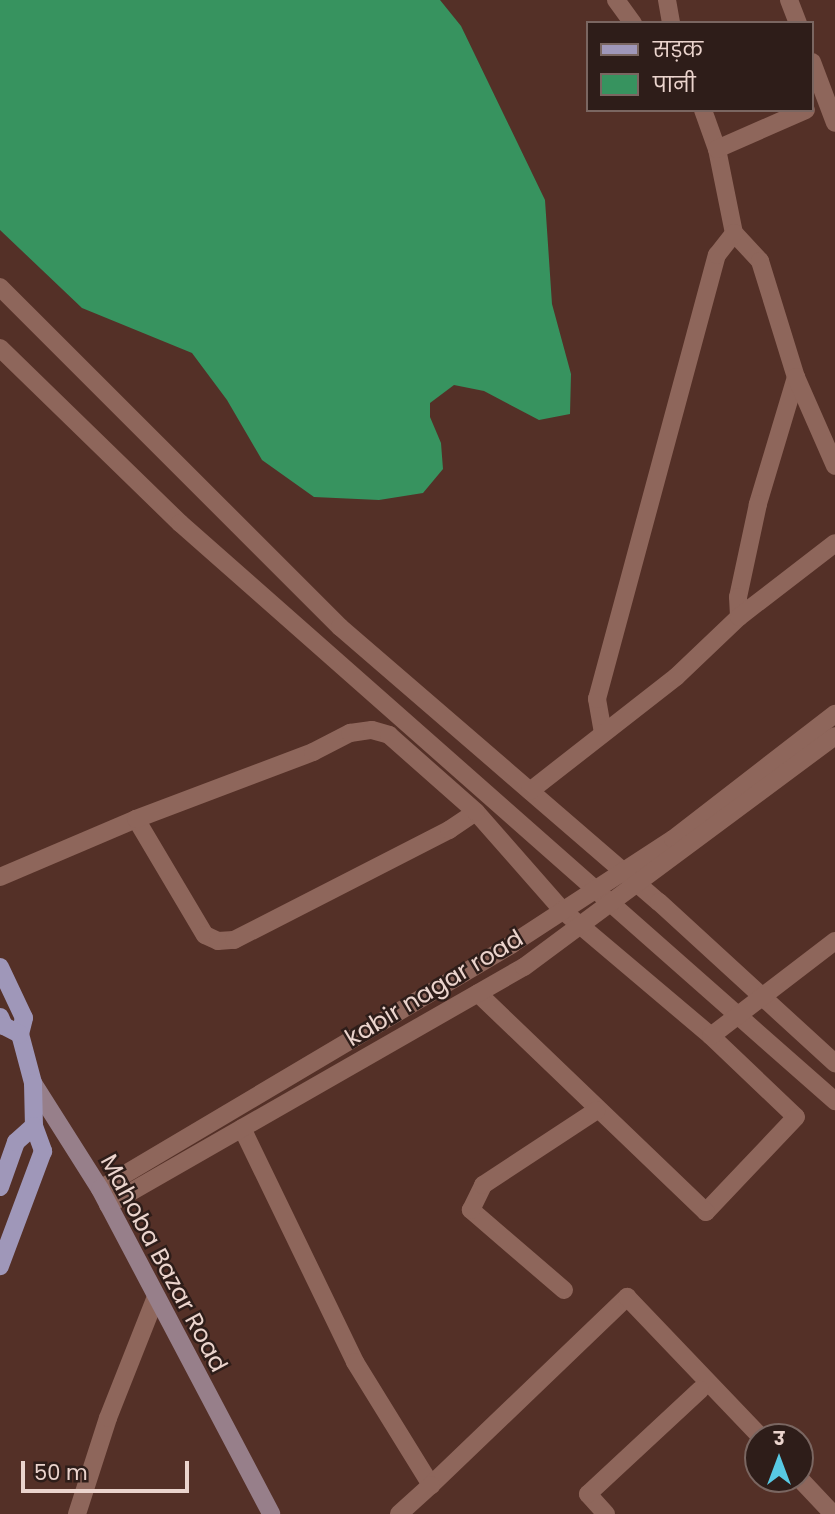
<!DOCTYPE html>
<html>
<head>
<meta charset="utf-8">
<style>
	body { margin:0 }
	#map { position:relative; width:835px; height:1514px; overflow:hidden; background:#543027; font-family:Poppins,"Noto Sans Devanagari",sans-serif }
	div>[style] { position:absolute }
	[style*='--x'] { left:calc(var(--x)*1px); top:calc(var(--y)*1px); width:calc(var(--w)*1px); rotate:calc(var(--a)*1deg) }
	.water>* { inset:0; background:#37935f }
	.street>* { height:18px; margin:-9px; padding:0 9px; transform-origin:9px; border-radius:9px; background:#8e665b }
	.secondary>* { height:18px; margin:-9px; padding:0 9px; transform-origin:9px; border-radius:9px; background:#977f8a }
	.primary>* { height:18px; margin:-9px; padding:0 9px; transform-origin:9px; border-radius:9px; background:#9f97b9 }
	span { translate:-50% -50%; white-space:nowrap; text-align:center; line-height:1.15; -webkit-text-stroke:5px #2e1d19; paint-order:stroke }
	.street-label { font-size:24px; color:#ebd4cd }
	.legend { position:absolute; left:586px; top:21px; width:228px; height:91px; box-sizing:border-box; background:#2e1d19; border:2px solid #7a6661; margin:0; padding:9px 12px; list-style:none; font-size:21px; color:#ebd4cd }
	.legend li { display:flex; align-items:center; gap:14px; height:35px }
	.legend b { width:35px; border:2px solid #7a6661 }
	.north { position:absolute; left:744px; top:1423px; width:70px; height:70px; box-sizing:border-box; background:#2e1d19; border:2px solid #7a6661; border-radius:50%; rotate:0deg; font-size:19px; font-weight:700; line-height:28px; text-align:center; color:#ebd4cd }
	.north::after { content:''; display:block; margin:auto; width:24px; height:32px; background:#58c9e3; clip-path:polygon(50% 0,100% 100%,50% 72%,0 100%) }
	.scale { position:absolute; left:21px; top:1461px; width:168px; height:32px; box-sizing:border-box; border:4px solid #ebd4cd; border-top:0; padding-left:9px; font-size:21px; line-height:24px; white-space:nowrap; color:#ebd4cd; -webkit-text-stroke:5px #2e1d19; paint-order:stroke }
</style>
</head>
<body>
<div id="map">
	<div class="water">
		<div style="clip-path:polygon(0 0,440px 0,461px 26px,545px 200px,552px 304px,571px 374px,570px 414px,539px 420px,484px 391px,454px 385px,430px 403px,430px 417px,441px 443px,443px 469px,423px 493px,379px 500px,314px 497px,262px 460px,227px 400px,192px 353px,82px 308px,0 230px)"></div>
	</div>
	<div class="street">
		<div style="--x:616;--y:0;--w:29;--a:54"></div>
		<div style="--x:667;--y:0;--w:23;--a:80"></div>
		<div style="--x:789;--y:0;--w:25;--a:69"></div>
		<div style="--x:812;--y:62;--w:65;--a:69.3"></div>
		<div style="--x:703;--y:110;--w:41;--a:70.3"></div>
		<div style="--x:717;--y:149;--w:86;--a:78.6"></div>
		<div style="--x:734;--y:233;--w:38;--a:47"></div>
		<div style="--x:760;--y:261;--w:121;--a:72.8"></div>
		<div style="--x:796;--y:377;--w:133;--a:106.7"></div>
		<div style="--x:758;--y:504;--w:95;--a:102.1"></div>
		<div style="--x:738;--y:597;--w:20;--a:87"></div>
		<div style="--x:717;--y:149;--w:97;--a:-23.7"></div>
		<div style="--x:0;--y:287;--w:481;--a:45"></div>
		<div style="--x:340;--y:627;--w:421;--a:40.8"></div>
		<div style="--x:659;--y:902;--w:239;--a:42.5"></div>
		<div style="--x:0;--y:348;--w:251;--a:44.2"></div>
		<div style="--x:180;--y:523;--w:874;--a:41.43"></div>
		<div style="--x:796;--y:377;--w:97;--a:66.3"></div>
		<div style="--x:603;--y:733;--w:35;--a:-100"></div>
		<div style="--x:597;--y:699;--w:460;--a:-74.9"></div>
		<div style="--x:717;--y:255;--w:28;--a:-52"></div>
		<div style="--x:530;--y:791;--w:185;--a:-38"></div>
		<div style="--x:676;--y:677;--w:87;--a:-43.6"></div>
		<div style="--x:739;--y:617;--w:121;--a:-37.6"></div>
		<div style="--x:136;--y:819;--w:135;--a:59.3"></div>
		<div style="--x:205;--y:935;--w:14;--a:25"></div>
		<div style="--x:218;--y:941;--w:16;--a:-4"></div>
		<div style="--x:234;--y:940;--w:242;--a:-27.1"></div>
		<div style="--x:449;--y:830;--w:32;--a:-34"></div>
		<div style="--x:476;--y:812;--w:130;--a:48.7"></div>
		<div style="--x:562;--y:910;--w:195;--a:40.2"></div>
		<div style="--x:711;--y:1036;--w:117;--a:43.6"></div>
		<div style="--x:796;--y:1117;--w:131;--a:133.5"></div>
		<div style="--x:706;--y:1212;--w:316;--a:-136.2"></div>
		<div style="--x:0;--y:877;--w:148;--a:-23.1"></div>
		<div style="--x:136;--y:819;--w:189;--a:-20.7"></div>
		<div style="--x:313;--y:752;--w:42;--a:-27.2"></div>
		<div style="--x:350;--y:733;--w:22;--a:-8"></div>
		<div style="--x:372;--y:730;--w:18;--a:16"></div>
		<div style="--x:389;--y:735;--w:116;--a:41.5"></div>
		<div style="--x:711;--y:1036;--w:156;--a:-37.5"></div>
		<div style="--x:242;--y:1128;--w:260;--a:64.2"></div>
		<div style="--x:355;--y:1362;--w:145;--a:58.3"></div>
		<div style="--x:431;--y:1485;--w:272;--a:-43.8"></div>
		<div style="--x:627;--y:1297;--w:194;--a:46.3"></div>
		<div style="--x:100;--y:1189;--w:479;--a:-30.7"></div>
		<div style="--x:512;--y:944;--w:192;--a:-33.1"></div>
		<div style="--x:673;--y:839;--w:205;--a:-37.7"></div>
		<div style="--x:108;--y:1205;--w:479;--a:-29.8"></div>
		<div style="--x:524;--y:967;--w:387;--a:-36.6"></div>
		<div style="--x:564;--y:1290;--w:123;--a:-139.3"></div>
		<div style="--x:471;--y:1210;--w:28;--a:-64"></div>
		<div style="--x:483;--y:1185;--w:136;--a:-33.3"></div>
		<div style="--x:800;--y:1479;--w:48;--a:46.7"></div>
		<div style="--x:77;--y:1514;--w:101;--a:-72.1"></div>
		<div style="--x:108;--y:1418;--w:130;--a:-68.4"></div>
		<div style="--x:399;--y:1514;--w:43;--a:-42.2"></div>
		<div style="--x:606;--y:1514;--w:27;--a:-132"></div>
		<div style="--x:588;--y:1494;--w:153;--a:-42.9"></div>
	</div>
	<div class="secondary">
		<div style="--x:33;--y:1083;--w:125;--a:57.7"></div>
		<div style="--x:100;--y:1189;--w:367;--a:62.2"></div>
	</div>
	<div class="primary">
		<div style="--x:0;--y:967;--w:56;--a:64.8"></div>
		<div style="--x:24;--y:1018;--w:16;--a:104"></div>
		<div style="--x:20;--y:1034;--w:51;--a:75.1"></div>
		<div style="--x:33;--y:1083;--w:43;--a:88.7"></div>
		<div style="--x:34;--y:1126;--w:27;--a:70"></div>
		<div style="--x:43;--y:1151;--w:123;--a:110.5"></div>
		<div style="--x:0;--y:1017;--w:10;--a:66"></div>
		<div style="--x:4;--y:1026;--w:18;--a:27"></div>
		<div style="--x:0;--y:1187;--w:48;--a:-70.4"></div>
		<div style="--x:16;--y:1142;--w:24;--a:-42"></div>
	</div>
	<div class="street-label">
		<span style="left:434px;top:988px;rotate:-31deg">kabir nagar road</span>
		<span style="left:164px;top:1263px;rotate:62deg">Mahoba Bazar Road</span>
	</div>
	<ul class="legend">
	<li><b style="height:9px;background:#9f97b9"></b>सड़क</li>
	<li><b style="height:19px;background:#37935f"></b>पानी</li>
	</ul>
	<div class="north">उ</div>
	<div class="scale">50 m</div>
</div>
</body>
</html>
